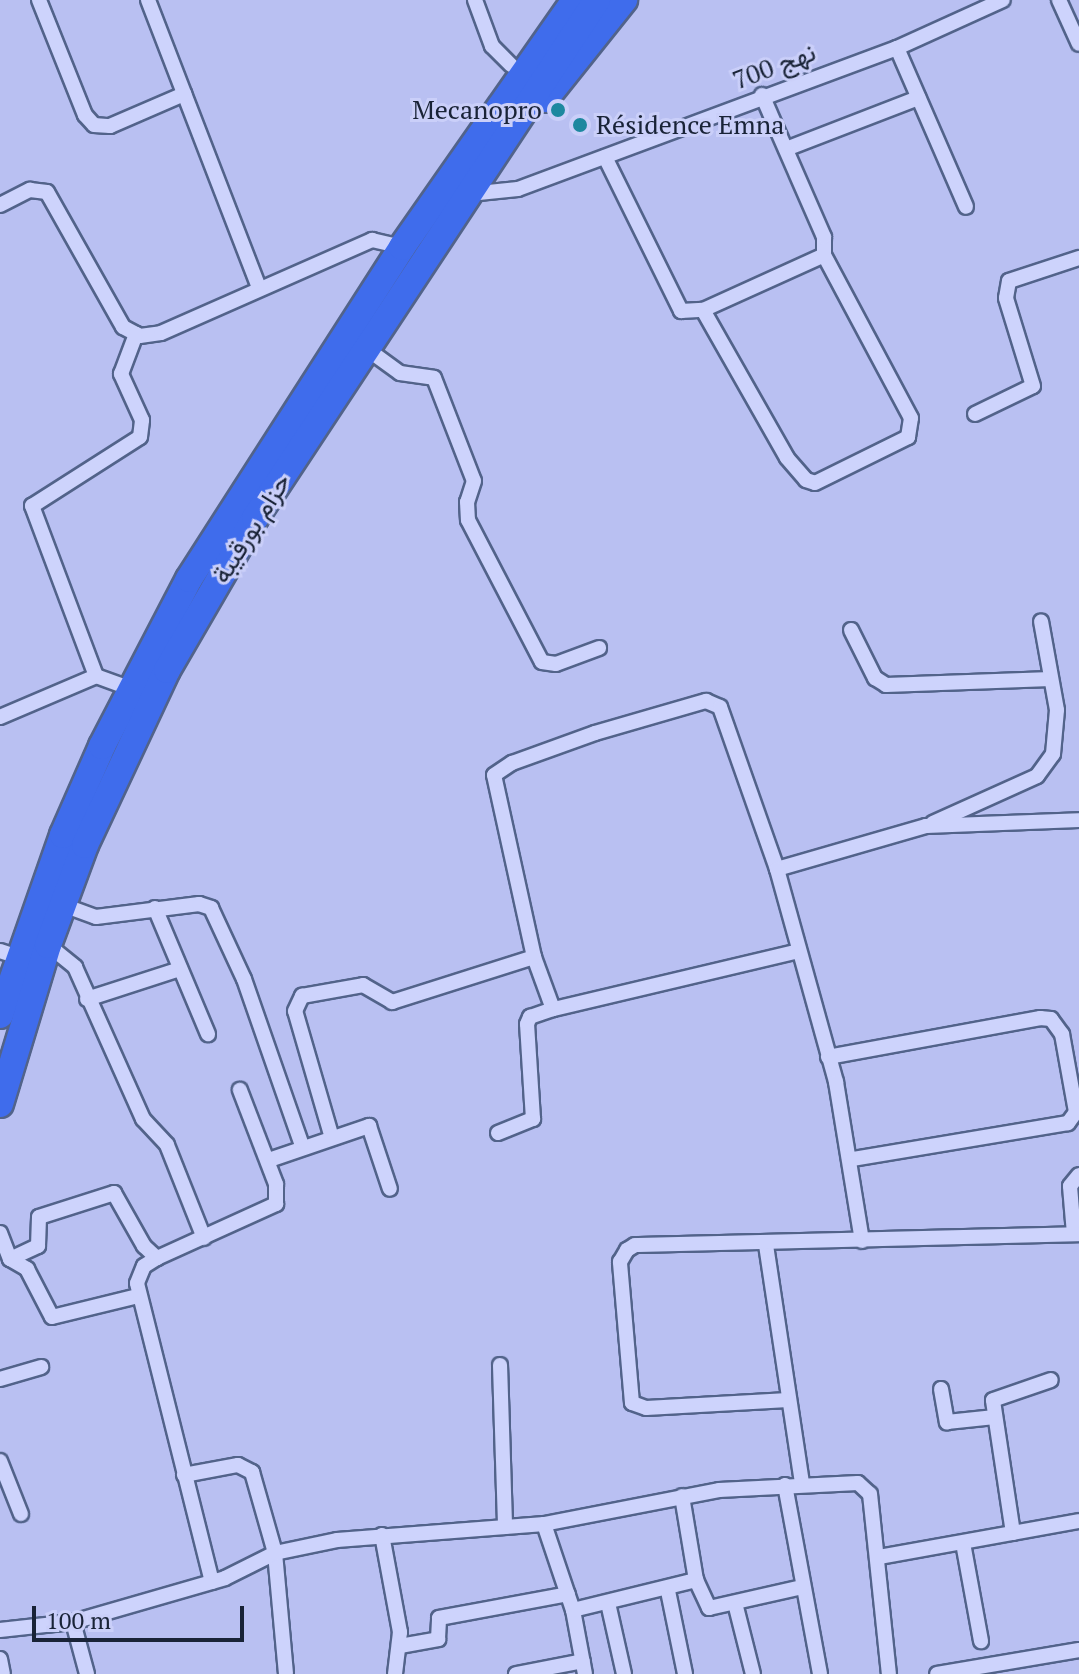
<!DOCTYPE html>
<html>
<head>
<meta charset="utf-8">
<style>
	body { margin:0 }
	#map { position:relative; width:1079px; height:1674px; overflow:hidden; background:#b9c0f2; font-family:"PT Serif",Vazirmatn,serif }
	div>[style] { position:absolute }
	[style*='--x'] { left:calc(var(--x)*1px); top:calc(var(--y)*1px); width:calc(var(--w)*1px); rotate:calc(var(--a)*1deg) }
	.roads { filter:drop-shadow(2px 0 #52638a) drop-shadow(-2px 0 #52638a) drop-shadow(0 2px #52638a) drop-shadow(0 -2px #52638a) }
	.street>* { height:14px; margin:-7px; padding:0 7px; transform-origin:7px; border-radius:7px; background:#cdd3fc }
	.highway>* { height:26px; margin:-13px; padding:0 13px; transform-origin:13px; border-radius:13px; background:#3f6cec }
	.dots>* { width:22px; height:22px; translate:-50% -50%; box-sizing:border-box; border:4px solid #cacff9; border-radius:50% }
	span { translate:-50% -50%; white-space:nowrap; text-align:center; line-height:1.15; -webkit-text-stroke:6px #cacff9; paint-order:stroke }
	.street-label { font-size:26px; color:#192337 }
	.poi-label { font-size:26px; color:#192337 }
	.right { translate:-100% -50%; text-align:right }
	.left { translate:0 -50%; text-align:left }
	.scale { position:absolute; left:32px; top:1606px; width:212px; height:36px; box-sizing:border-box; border:4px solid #192337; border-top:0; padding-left:10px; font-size:24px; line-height:28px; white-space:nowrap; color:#192337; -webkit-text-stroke:6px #cacff9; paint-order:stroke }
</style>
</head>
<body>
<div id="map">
	<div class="roads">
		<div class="street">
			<div style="--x:39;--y:0;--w:124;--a:68.2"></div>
			<div style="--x:85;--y:115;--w:13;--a:48"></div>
			<div style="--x:94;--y:125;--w:16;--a:4"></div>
			<div style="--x:110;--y:126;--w:81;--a:-23.4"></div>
			<div style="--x:148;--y:0;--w:309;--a:68.9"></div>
			<div style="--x:475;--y:0;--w:49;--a:69.7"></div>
			<div style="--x:492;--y:46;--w:27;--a:45"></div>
			<div style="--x:1059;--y:0;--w:48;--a:65.6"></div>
			<div style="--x:897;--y:48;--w:173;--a:66.5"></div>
			<div style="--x:786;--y:149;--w:142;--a:-21.1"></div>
			<div style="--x:605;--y:157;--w:172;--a:63.7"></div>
			<div style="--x:681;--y:311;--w:22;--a:-3"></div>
			<div style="--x:703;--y:310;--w:133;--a:-24.4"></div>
			<div style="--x:469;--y:194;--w:49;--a:-5.8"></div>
			<div style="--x:518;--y:189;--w:404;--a:-20.4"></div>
			<div style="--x:897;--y:48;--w:116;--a:-24.4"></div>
			<div style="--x:0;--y:205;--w:34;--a:-27"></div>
			<div style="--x:30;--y:190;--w:17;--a:7"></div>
			<div style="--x:47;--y:192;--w:155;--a:60.6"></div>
			<div style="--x:123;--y:327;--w:19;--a:28"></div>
			<div style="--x:140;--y:336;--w:21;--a:-8"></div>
			<div style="--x:161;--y:333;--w:231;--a:-23.8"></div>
			<div style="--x:372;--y:240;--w:31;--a:13"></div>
			<div style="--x:703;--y:310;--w:170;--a:60.4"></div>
			<div style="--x:787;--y:458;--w:29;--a:49"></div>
			<div style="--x:806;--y:480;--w:9;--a:18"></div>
			<div style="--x:815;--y:483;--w:104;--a:-26.3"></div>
			<div style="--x:908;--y:437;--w:19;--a:-81"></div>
			<div style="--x:911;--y:418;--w:185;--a:-118.1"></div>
			<div style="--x:824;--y:255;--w:18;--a:-90"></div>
			<div style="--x:824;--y:237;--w:155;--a:-113.6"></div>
			<div style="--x:367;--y:349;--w:41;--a:36"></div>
			<div style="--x:400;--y:373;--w:34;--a:8"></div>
			<div style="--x:434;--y:378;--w:110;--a:68.8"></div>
			<div style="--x:474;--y:481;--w:22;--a:108"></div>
			<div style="--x:467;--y:502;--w:18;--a:87"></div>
			<div style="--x:468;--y:520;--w:160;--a:62.5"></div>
			<div style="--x:542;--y:662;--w:14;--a:8"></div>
			<div style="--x:556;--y:664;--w:46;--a:-20.4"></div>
			<div style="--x:975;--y:414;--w:64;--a:-25.8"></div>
			<div style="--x:1033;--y:386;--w:92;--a:-107.1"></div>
			<div style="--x:1006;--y:298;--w:17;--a:-80"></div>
			<div style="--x:1009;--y:281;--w:74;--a:-18.2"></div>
			<div style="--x:851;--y:630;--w:54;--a:63.4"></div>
			<div style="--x:875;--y:678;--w:13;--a:32"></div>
			<div style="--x:886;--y:685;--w:165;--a:-2.1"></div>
			<div style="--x:96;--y:676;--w:182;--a:-110.6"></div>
			<div style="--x:32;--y:506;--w:128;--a:-32.6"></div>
			<div style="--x:140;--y:437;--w:17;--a:-83"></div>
			<div style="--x:142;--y:420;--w:51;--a:-114.5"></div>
			<div style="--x:121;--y:374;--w:43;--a:-69.4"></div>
			<div style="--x:0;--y:717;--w:104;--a:-23.1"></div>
			<div style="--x:96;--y:676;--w:37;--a:20"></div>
			<div style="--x:933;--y:823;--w:114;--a:-24.3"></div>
			<div style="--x:1037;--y:776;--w:27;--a:-54"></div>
			<div style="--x:1053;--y:754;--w:44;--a:-84.8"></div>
			<div style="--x:1057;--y:710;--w:90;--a:-100.2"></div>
			<div style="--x:777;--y:869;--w:155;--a:-16.1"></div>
			<div style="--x:926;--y:826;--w:153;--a:-2.2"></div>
			<div style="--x:63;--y:905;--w:35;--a:20"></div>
			<div style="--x:96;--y:917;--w:104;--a:-7.2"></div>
			<div style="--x:199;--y:904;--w:13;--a:18"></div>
			<div style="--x:211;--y:908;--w:78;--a:65.1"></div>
			<div style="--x:244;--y:979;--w:179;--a:70.8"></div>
			<div style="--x:155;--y:908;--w:137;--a:67.2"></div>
			<div style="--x:48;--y:945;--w:35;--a:39"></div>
			<div style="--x:75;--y:967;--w:167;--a:65.9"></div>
			<div style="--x:143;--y:1119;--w:35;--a:47"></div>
			<div style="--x:167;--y:1145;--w:100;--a:68.3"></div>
			<div style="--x:0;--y:951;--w:19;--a:18"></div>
			<div style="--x:799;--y:951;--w:253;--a:166.7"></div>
			<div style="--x:553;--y:1009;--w:55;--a:-110.1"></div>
			<div style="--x:534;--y:957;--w:186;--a:-102.4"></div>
			<div style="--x:494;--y:775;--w:22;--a:-34"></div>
			<div style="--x:512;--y:763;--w:88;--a:-19.9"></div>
			<div style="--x:595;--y:733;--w:116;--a:-16.1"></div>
			<div style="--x:706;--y:701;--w:15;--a:23"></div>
			<div style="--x:720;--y:707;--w:172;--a:70.6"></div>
			<div style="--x:777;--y:869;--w:221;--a:74.5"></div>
			<div style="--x:836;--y:1082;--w:161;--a:80.7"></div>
			<div style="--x:87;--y:999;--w:98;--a:-17.9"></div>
			<div style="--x:828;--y:1057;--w:216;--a:-10.4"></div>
			<div style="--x:1040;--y:1018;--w:11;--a:5"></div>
			<div style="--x:1051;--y:1019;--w:19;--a:54"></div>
			<div style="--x:1062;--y:1034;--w:79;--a:79.8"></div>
			<div style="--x:1076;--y:1112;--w:14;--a:126"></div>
			<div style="--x:1068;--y:1123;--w:219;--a:170.5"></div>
			<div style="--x:498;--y:1133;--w:38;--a:-22"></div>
			<div style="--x:533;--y:1119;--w:95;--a:-93.6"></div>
			<div style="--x:527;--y:1024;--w:8;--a:-67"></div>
			<div style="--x:530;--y:1017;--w:24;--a:-19"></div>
			<div style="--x:332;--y:1138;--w:132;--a:-106.2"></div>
			<div style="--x:295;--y:1011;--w:17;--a:-65"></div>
			<div style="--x:302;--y:996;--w:62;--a:-10.2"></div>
			<div style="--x:363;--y:985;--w:34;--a:30"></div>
			<div style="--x:392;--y:1002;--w:149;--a:-17.6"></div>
			<div style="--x:269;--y:1160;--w:106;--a:-18.8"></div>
			<div style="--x:369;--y:1126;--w:66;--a:71.6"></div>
			<div style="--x:0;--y:1233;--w:28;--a:69"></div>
			<div style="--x:10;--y:1259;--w:20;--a:30"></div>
			<div style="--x:27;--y:1269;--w:54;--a:62.5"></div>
			<div style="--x:52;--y:1317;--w:89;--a:-13.7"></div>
			<div style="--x:1074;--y:1234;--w:48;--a:-94.8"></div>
			<div style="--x:1070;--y:1186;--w:14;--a:-51"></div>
			<div style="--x:766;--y:1245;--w:242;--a:81.4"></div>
			<div style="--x:10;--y:1259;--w:31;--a:-25"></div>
			<div style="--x:38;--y:1246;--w:29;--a:-88"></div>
			<div style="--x:39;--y:1217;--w:79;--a:-17.7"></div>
			<div style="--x:114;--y:1193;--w:61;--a:60.5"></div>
			<div style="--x:144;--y:1246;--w:18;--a:43"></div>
			<div style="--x:500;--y:1365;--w:162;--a:88.2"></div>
			<div style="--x:0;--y:1379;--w:43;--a:-16.3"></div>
			<div style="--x:941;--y:1389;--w:34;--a:80"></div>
			<div style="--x:947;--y:1422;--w:48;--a:-5.9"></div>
			<div style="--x:788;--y:1400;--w:142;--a:176.8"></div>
			<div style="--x:646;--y:1408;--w:15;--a:-160"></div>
			<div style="--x:632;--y:1403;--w:142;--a:-94.9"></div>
			<div style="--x:620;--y:1262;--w:14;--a:-60"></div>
			<div style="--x:627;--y:1250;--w:9;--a:-32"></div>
			<div style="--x:635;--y:1245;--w:444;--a:-1.4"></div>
			<div style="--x:0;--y:1461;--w:57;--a:68.4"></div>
			<div style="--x:184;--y:1475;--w:55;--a:-10.5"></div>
			<div style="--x:238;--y:1465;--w:16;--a:27"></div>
			<div style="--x:252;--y:1472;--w:84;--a:74.1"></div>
			<div style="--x:275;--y:1553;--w:121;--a:84.8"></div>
			<div style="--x:785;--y:1485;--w:192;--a:79.5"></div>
			<div style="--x:544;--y:1524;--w:91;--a:71.4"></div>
			<div style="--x:573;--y:1610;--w:65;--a:79.4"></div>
			<div style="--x:1013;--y:1533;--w:134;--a:-98.6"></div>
			<div style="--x:993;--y:1400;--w:61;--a:-19"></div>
			<div style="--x:382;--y:1535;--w:99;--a:79.5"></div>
			<div style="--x:400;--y:1632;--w:42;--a:96.8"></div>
			<div style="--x:963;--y:1543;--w:100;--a:79.6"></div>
			<div style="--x:879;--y:1557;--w:203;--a:-10.2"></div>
			<div style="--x:696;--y:1580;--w:31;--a:65"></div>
			<div style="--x:709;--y:1608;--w:95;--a:-12.7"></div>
			<div style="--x:212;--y:1582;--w:308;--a:-104.1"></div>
			<div style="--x:137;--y:1283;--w:18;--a:-68"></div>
			<div style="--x:144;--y:1266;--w:15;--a:-32"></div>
			<div style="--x:157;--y:1258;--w:131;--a:-24.4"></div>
			<div style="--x:276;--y:1204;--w:20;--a:-90"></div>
			<div style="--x:276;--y:1184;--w:101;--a:-111"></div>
			<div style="--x:668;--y:1591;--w:85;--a:78.4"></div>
			<div style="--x:608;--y:1603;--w:73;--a:77.3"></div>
			<div style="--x:735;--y:1603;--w:73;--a:75.8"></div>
			<div style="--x:573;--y:1610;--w:127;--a:-13.7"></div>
			<div style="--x:696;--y:1580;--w:85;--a:-99.5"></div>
			<div style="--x:73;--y:1622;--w:54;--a:74.9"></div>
			<div style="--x:0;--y:1630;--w:73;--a:-6.3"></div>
			<div style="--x:73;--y:1622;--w:158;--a:-16.1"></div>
			<div style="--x:225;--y:1578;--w:56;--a:-26.6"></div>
			<div style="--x:275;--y:1553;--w:63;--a:-11.8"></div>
			<div style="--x:337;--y:1540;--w:208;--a:-4.4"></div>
			<div style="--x:544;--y:1524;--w:178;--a:-11"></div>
			<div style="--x:719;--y:1490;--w:139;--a:-2.9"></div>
			<div style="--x:858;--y:1483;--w:16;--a:43"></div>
			<div style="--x:870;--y:1494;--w:181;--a:84"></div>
			<div style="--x:400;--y:1646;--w:39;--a:-10"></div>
			<div style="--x:438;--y:1639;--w:21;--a:-87"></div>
			<div style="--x:439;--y:1618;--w:131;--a:-10.5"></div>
			<div style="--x:0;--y:1659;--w:15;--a:79"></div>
			<div style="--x:516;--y:1674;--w:68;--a:-11"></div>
			<div style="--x:937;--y:1674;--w:144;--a:-9.6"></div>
		</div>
		<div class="highway">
			<div style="--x:545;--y:99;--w:127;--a:-51.4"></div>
			<div style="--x:0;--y:1015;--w:191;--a:-70.7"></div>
			<div style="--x:63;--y:835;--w:97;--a:-66.3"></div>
			<div style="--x:102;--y:746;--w:188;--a:-62.5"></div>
			<div style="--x:189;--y:579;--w:394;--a:-57.3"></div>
			<div style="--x:402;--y:247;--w:302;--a:-55"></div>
			<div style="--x:0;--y:1104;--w:166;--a:-73.2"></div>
			<div style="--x:48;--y:945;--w:107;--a:-69.7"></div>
			<div style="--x:85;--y:845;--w:193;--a:-64.9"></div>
			<div style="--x:167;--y:670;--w:176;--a:-59.9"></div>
			<div style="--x:255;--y:518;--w:621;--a:-56.57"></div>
		</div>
	</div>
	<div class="dots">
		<div style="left:558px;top:110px;background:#1d889f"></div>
		<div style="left:580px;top:125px;background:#1d889f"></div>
	</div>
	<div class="street-label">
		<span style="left:774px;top:66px;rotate:-21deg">نهج 700</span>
		<span style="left:251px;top:528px;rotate:-58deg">حزام بورقيبة</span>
	</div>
	<div class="poi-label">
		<span class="right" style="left:542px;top:110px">Mecanopro</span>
		<span class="left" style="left:596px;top:125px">Résidence Emna</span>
	</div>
	<div class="scale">100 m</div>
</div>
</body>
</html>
